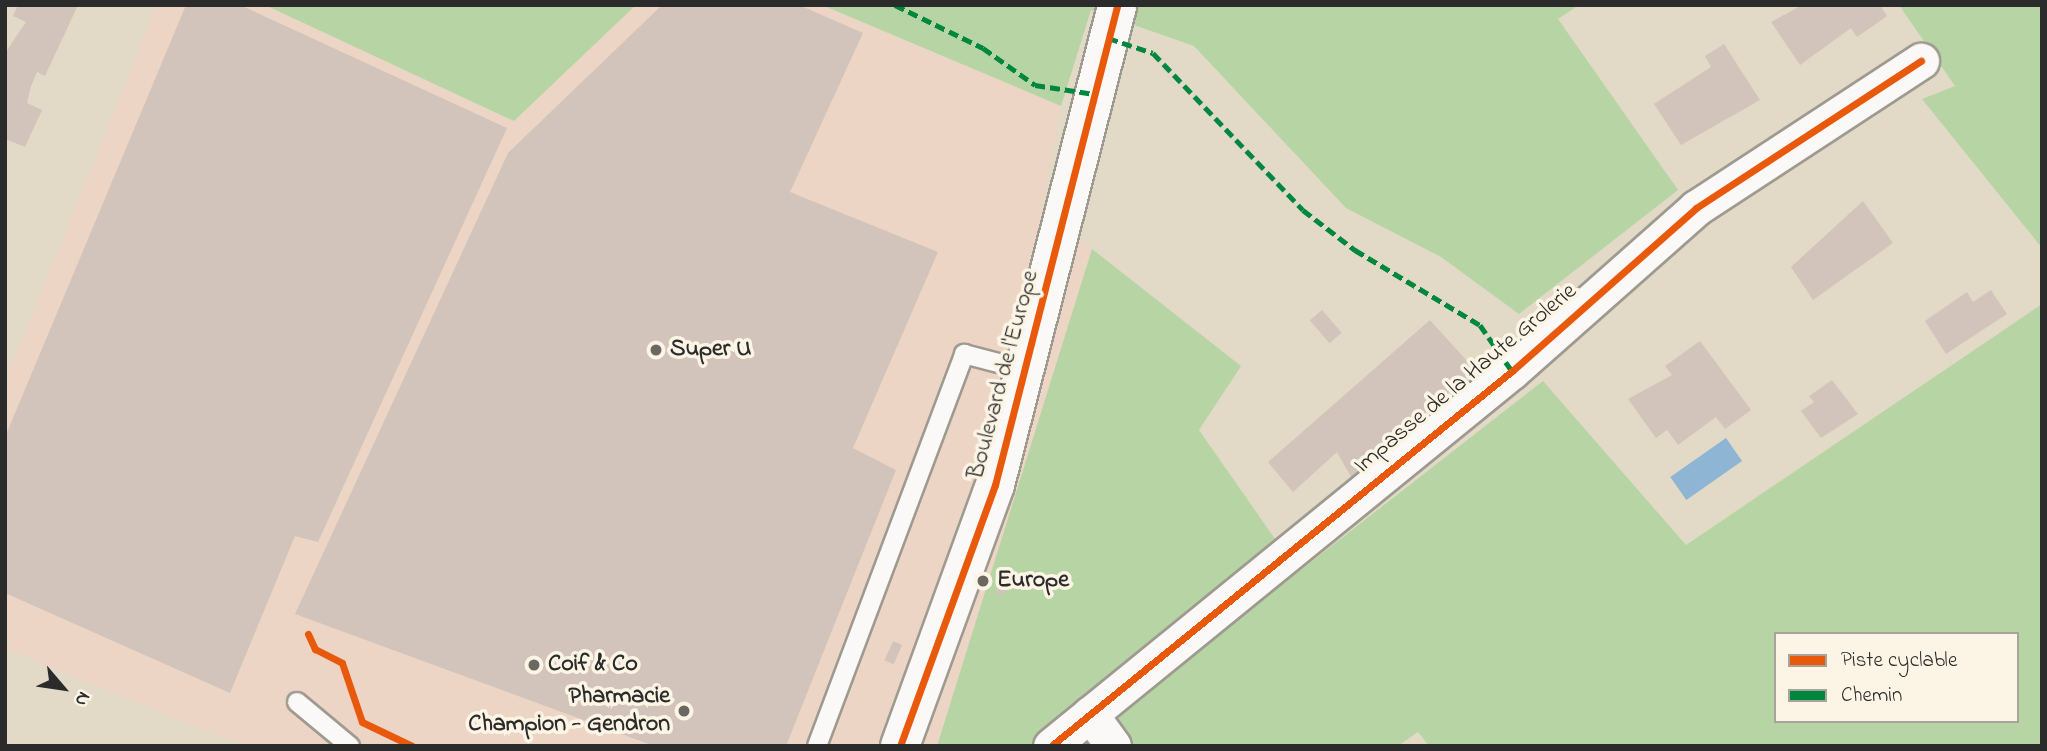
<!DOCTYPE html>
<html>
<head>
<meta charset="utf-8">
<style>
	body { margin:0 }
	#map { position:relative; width:2047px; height:751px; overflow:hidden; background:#e2d9c7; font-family:"Indie Flower",sans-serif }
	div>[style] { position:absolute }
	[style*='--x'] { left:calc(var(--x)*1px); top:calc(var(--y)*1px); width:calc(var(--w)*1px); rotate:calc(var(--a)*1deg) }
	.built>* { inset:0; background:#edd5c5 }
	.green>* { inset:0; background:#b7d5a4 }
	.water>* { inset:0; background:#8fb5d5; transform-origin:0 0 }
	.building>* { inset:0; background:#d2c4ba; transform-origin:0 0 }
	.roads { filter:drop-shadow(2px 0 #9f9a90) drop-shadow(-2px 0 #9f9a90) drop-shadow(0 2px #9f9a90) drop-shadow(0 -2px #9f9a90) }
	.service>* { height:18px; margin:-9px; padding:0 9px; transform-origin:9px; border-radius:9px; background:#fbf9f7 }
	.minor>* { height:35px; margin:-17.5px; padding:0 17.5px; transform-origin:17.5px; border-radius:17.5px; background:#fbf9f7 }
	.tertiary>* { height:38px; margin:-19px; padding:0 19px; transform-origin:19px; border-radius:19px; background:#fbf9f7 }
	.quiet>* { height:5px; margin-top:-2.5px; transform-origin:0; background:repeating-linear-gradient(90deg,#00873e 0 10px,transparent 0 15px) }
	.cycleway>* { height:7px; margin:-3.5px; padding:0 3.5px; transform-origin:3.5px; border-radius:3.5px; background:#e8590c }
	.dots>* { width:19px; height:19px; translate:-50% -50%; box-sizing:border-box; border:4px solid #fcf5e5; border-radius:50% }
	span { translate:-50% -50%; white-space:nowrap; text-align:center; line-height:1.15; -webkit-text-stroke:7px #fcf5e5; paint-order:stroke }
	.poi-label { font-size:24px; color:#2b2b2b; font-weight:700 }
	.left { translate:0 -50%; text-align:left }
	.right { translate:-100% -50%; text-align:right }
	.street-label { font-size:24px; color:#2b2b2b }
	.frame { position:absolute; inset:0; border:7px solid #2b2b2b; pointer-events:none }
	.legend { position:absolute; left:1774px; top:632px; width:245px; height:91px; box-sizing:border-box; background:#fcf5e5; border:2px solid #a8a49b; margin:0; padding:9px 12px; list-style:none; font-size:21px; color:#2b2b2b }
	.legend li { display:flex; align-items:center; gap:14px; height:35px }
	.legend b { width:35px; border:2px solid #a8a49b }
	.north { position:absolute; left:28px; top:653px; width:70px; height:70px; -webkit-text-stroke:5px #fcf5e5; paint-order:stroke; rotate:119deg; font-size:19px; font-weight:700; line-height:28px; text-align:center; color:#2b2b2b }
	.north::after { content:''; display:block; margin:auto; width:24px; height:32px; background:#2b2b2b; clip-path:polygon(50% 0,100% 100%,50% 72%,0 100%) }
</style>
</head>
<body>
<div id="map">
	<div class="built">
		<div style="clip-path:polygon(157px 5px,265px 5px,513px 121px,636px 5px,822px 5px,1061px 106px,1041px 208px,1092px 249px,937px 746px,242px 746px,5px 648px,5px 381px)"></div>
	</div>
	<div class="green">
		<div style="clip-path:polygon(265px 5px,636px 5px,514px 121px)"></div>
		<div style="clip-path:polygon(822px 5px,1579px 5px,1558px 19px,1678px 190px,1519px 314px,1441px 257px,1346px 208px,1194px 46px,1091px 10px,1061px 106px)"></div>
		<div style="clip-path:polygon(1899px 5px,2042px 5px,2042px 248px,1922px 99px,1955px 86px)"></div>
		<div style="clip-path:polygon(evenodd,1092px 249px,1241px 366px,1199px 430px,1298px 572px,1543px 381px,1686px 545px,2042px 304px,2042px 746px,1429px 746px,1418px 732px,1398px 746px,937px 746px,1092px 249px,1776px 634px,2017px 634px,2017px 721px,1776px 721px,1776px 634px)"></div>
	</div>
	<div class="water">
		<div style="left:1726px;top:438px;width:28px;height:68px;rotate:55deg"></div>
	</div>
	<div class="building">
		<div style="clip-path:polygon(18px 5px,78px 5px,45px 76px,37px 72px,31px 86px,27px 103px,42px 110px,25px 147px,5px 139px,5px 53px,26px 22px,13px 16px)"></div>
		<div style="clip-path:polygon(186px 5px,240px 5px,507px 128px,318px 542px,295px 536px,230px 693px,5px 593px,5px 437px)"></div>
		<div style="clip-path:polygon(662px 5px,799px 5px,863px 33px,790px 192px,938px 252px,853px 448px,896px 470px,786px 746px,654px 746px,295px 614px,508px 153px)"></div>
		<div style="clip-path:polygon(1802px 5px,1880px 5px,1887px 16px,1857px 37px,1851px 28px,1800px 65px,1771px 22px)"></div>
		<div style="clip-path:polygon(1724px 44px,1760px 100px,1681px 145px,1654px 104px,1711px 67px,1705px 56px)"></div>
		<div style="clip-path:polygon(1863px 201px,1893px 243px,1813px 300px,1791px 267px)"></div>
		<div style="clip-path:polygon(1991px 290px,2007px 314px,1946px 354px,1925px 321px,1967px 292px,1973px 302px)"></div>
		<div style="left:1322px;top:310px;width:30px;height:16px;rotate:49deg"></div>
		<div style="clip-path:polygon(1430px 320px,1475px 370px,1351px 477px,1337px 452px,1293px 492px,1268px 462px)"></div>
		<div style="clip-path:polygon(1700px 341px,1751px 410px,1725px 429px,1716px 417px,1678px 445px,1667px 430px,1656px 438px,1628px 399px,1672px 375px,1665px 366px)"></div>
		<div style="clip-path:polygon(1832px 380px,1858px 414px,1821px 438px,1801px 411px,1814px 402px,1809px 396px)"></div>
		<div style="left:1002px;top:573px;width:9px;height:21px;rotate:18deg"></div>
		<div style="left:893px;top:641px;width:10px;height:21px;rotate:24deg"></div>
	</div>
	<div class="roads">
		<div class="service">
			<div style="--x:297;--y:702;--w:69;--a:39.7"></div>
			<div style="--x:817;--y:746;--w:419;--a:-69.4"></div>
			<div style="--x:964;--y:354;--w:63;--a:14.7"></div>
		</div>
		<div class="minor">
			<div style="--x:1090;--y:714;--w:39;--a:54"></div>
			<div style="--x:1051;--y:746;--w:594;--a:-39.13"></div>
			<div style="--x:1512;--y:371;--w:246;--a:-41.5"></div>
			<div style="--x:1696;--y:208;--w:269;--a:-33.2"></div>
		</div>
		<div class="tertiary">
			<div style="--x:900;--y:746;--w:278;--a:-70"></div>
			<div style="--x:995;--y:485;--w:495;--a:-75.7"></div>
		</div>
	</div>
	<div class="quiet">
		<div style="--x:895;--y:5;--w:98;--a:26"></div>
		<div style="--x:983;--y:48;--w:64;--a:35.4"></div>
		<div style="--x:1035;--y:85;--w:60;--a:8.7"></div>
		<div style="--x:1108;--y:38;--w:47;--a:18.4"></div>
		<div style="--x:1153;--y:53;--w:217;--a:46.3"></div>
		<div style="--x:1303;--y:210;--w:66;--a:37.6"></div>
		<div style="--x:1355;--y:250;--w:146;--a:31"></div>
		<div style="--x:1480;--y:325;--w:56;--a:55.2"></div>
	</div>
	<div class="cycleway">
		<div style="--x:308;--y:634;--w:17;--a:65"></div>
		<div style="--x:315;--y:649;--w:30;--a:27"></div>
		<div style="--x:342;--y:663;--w:62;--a:71.3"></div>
		<div style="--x:362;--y:722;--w:55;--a:25.6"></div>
		<div style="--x:900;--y:746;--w:278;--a:-70"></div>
		<div style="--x:995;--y:485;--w:495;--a:-75.7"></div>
		<div style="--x:1051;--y:746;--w:594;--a:-39.13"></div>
		<div style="--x:1512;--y:371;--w:246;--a:-41.5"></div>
		<div style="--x:1696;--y:208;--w:269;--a:-33.2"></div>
	</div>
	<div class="dots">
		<div style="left:656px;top:350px;background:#6b6862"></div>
		<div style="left:983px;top:581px;background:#6b6862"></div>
		<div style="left:534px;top:665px;background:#6b6862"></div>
		<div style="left:684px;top:711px;background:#6b6862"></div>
	</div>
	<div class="poi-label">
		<span class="left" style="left:670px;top:350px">Super U</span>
		<span class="left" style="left:997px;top:581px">Europe</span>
		<span class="left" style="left:548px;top:665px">Coif &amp; Co</span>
		<span class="right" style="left:670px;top:711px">Pharmacie<br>Champion - Gendron</span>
	</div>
	<div class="street-label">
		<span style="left:1004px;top:375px;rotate:-75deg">Boulevard de l'Europe</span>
		<span style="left:1466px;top:379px;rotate:-40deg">Impasse de la Haute Grolerie</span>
	</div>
	<div class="frame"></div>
	<ul class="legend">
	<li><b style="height:9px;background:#e8590c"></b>Piste cyclable</li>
	<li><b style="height:9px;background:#00873e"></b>Chemin</li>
	</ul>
	<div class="north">N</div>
</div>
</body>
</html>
